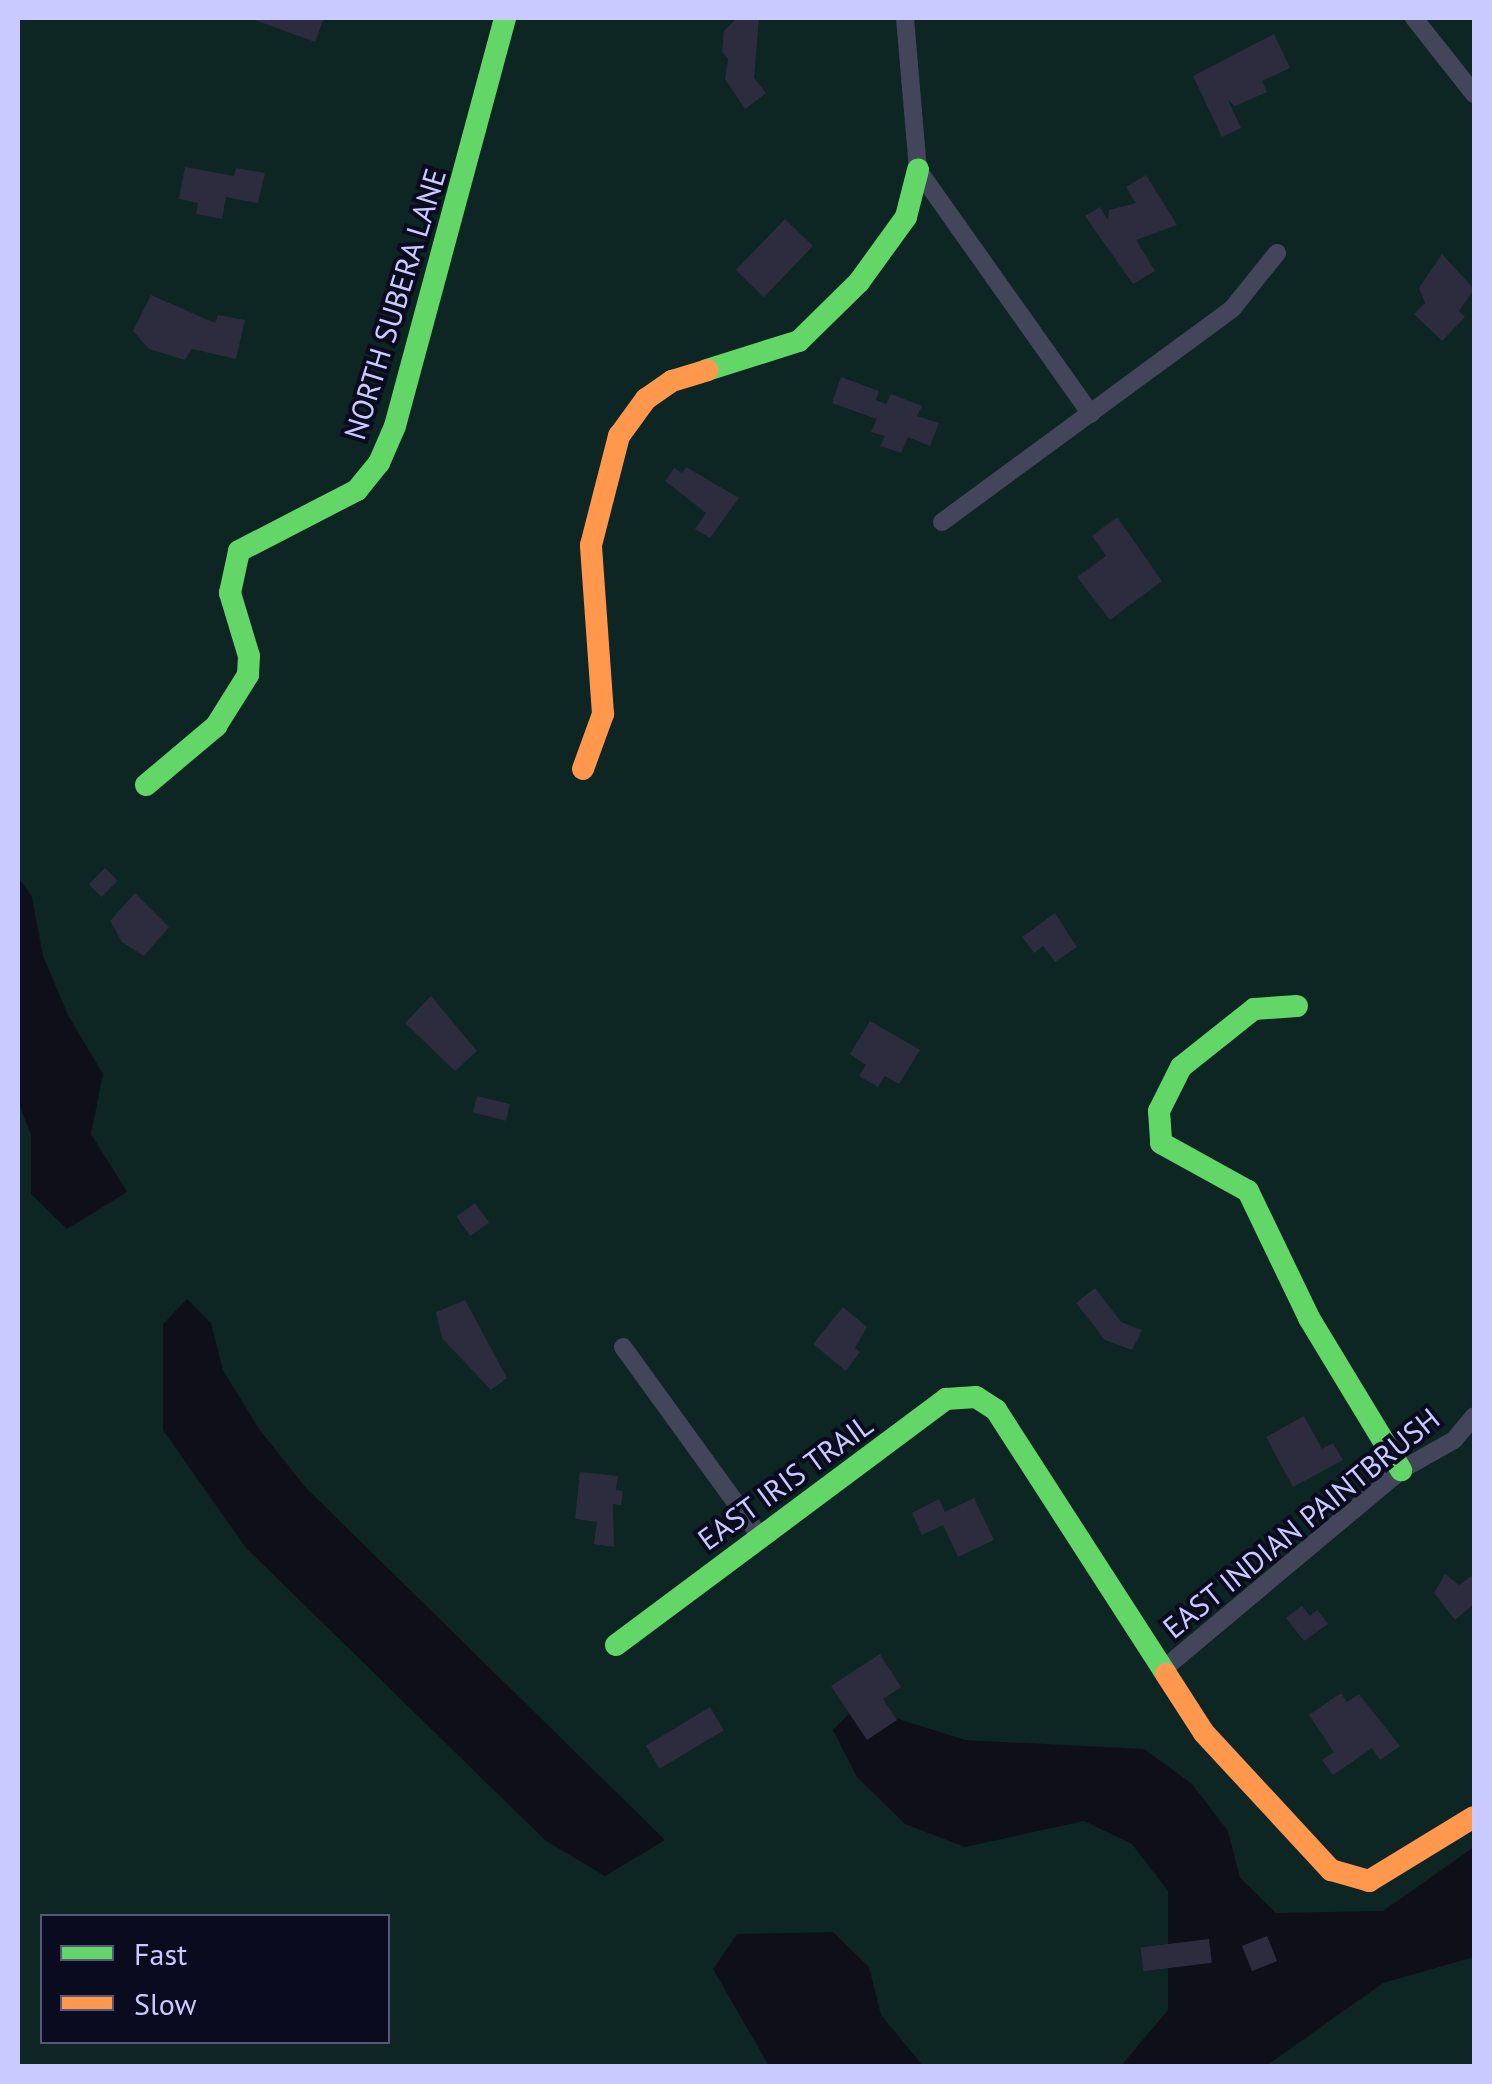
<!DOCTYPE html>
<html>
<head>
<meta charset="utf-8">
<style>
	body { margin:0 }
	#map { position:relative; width:1492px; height:2084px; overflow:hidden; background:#0f0f1a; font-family:"PT Sans",sans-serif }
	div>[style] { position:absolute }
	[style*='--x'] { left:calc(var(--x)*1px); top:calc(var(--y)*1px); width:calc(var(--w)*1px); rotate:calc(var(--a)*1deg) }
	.green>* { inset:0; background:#0d2523 }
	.building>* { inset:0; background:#2c2c3e; transform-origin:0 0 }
	.street>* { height:18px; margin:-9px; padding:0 9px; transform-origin:9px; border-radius:9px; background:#43455b }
	.fast>* { height:22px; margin:-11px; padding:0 11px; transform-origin:11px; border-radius:11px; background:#63d668 }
	.slow>* { height:22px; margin:-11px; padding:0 11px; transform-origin:11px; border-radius:11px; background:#ff974d }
	span { translate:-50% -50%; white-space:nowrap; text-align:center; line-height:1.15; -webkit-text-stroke:8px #0b0b1f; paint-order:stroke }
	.street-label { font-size:30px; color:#c9caff }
	.frame { position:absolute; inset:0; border:20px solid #c9caff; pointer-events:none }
	.legend { position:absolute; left:40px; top:1914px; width:350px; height:130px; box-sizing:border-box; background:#0b0b1f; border:2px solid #575779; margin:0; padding:12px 18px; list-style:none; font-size:30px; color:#c9caff }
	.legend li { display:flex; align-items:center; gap:20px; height:50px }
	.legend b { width:50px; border:2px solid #575779 }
</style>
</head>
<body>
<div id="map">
	<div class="green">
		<div style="clip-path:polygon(evenodd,18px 18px,1474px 18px,1474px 1847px,1383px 1911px,1276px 1913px,1240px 1878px,1228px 1831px,1192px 1784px,1144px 1749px,965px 1740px,857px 1706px,833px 1730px,857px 1777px,905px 1824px,965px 1847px,1084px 1821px,1132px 1844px,1168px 1891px,1168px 2010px,1121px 2066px,923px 2066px,881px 2015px,869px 1967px,833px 1932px,737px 1934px,713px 1969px,769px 2066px,18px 2066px,18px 1101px,31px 1135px,31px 1194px,67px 1229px,127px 1192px,91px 1134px,103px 1074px,68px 1015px,43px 956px,32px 897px,18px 877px,18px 18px,187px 1299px,211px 1323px,223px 1370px,259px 1429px,306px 1488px,665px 1840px,605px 1876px,546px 1841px,246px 1548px,163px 1430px,163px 1324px,187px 1299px,18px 18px,42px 1916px,388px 1916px,388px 2042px,42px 2042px,42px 1916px)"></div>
		<div style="clip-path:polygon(1474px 1957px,1474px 2066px,1266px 2066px,1383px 1983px)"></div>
	</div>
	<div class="building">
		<div style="clip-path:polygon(249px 18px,324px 18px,315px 42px)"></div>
		<div style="clip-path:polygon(737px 18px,759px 18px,754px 78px,766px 93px,745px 109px,725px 79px,728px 59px,722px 52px,724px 31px)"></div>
		<div style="clip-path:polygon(1274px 34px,1290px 68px,1262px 81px,1267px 92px,1235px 106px,1228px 100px,1241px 128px,1222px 137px,1193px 76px)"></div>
		<div style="clip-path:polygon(185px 167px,234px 176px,236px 168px,265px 173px,258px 203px,226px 197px,222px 219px,196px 214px,198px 203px,179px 199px)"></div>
		<div style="clip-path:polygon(1146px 175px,1177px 225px,1136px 240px,1155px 271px,1133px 284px,1085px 216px,1100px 207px,1108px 220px,1109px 210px,1136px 203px,1126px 187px)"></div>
		<div style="left:785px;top:219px;width:39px;height:71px;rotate:44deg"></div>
		<div style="clip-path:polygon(1442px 254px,1474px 289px,1459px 311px,1465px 317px,1442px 341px,1414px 314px,1425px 303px,1419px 288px)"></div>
		<div style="clip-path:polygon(151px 295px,215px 323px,218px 315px,245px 320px,236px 359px,192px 349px,185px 360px,149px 349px,133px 331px)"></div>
		<div style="clip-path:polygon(841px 377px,879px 391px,876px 400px,886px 404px,891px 394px,922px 406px,917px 416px,939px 423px,930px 446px,908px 437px,901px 453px,880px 446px,885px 436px,871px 432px,877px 419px,832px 403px)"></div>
		<div style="clip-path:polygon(686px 467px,739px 498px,710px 538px,695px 529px,706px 513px,665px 481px,674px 468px,682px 473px)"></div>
		<div style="clip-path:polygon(1117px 517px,1162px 581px,1110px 620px,1077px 577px,1106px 556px,1092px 536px)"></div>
		<div style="left:105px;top:868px;width:18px;height:23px;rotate:45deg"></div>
		<div style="clip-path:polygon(135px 893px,169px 927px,144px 956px,122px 942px,110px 921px)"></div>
		<div style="clip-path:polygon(1055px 913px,1077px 947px,1055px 962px,1043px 946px,1034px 953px,1022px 937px)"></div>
		<div style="clip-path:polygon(431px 996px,477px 1051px,455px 1071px,405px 1023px)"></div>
		<div style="clip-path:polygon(870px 1021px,920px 1050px,899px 1084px,885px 1076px,878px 1087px,859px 1076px,866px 1065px,850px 1054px)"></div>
		<div style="left:477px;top:1096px;width:34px;height:17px;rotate:14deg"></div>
		<div style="left:475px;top:1203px;width:24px;height:23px;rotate:54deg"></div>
		<div style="clip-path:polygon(1095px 1288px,1121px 1322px,1142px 1330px,1132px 1350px,1105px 1340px,1076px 1303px)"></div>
		<div style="clip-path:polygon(465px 1300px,507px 1378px,491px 1390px,442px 1338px,436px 1312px)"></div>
		<div style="clip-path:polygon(843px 1307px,867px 1327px,855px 1348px,860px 1352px,846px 1371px,813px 1344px)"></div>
		<div style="clip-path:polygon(1304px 1416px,1322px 1449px,1333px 1443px,1343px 1460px,1293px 1487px,1266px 1437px)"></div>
		<div style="clip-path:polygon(580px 1472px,618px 1476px,616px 1490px,623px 1491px,621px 1505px,613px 1504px,614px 1547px,594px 1544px,597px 1522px,575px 1519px)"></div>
		<div style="clip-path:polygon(974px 1498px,994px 1540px,958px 1557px,943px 1525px,922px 1535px,912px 1513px,939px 1499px,945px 1512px)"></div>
		<div style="clip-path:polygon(1445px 1574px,1459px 1585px,1471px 1576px,1474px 1581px,1474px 1604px,1455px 1620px,1434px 1593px)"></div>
		<div style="clip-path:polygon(1302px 1606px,1310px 1616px,1317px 1610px,1328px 1624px,1304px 1641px,1286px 1618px)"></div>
		<div style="clip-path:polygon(880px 1654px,901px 1687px,883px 1699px,897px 1720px,867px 1740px,831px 1686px)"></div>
		<div style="clip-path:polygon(1341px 1693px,1347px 1702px,1359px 1694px,1400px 1746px,1380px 1760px,1372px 1748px,1333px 1775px,1322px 1760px,1334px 1752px,1309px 1715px)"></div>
		<div style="left:710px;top:1707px;width:27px;height:75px;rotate:59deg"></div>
		<div style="left:1267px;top:1936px;width:27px;height:27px;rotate:68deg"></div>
		<div style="left:1209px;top:1939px;width:24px;height:69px;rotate:83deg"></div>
	</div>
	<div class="street">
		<div style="--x:905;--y:18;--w:153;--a:85.1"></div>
		<div style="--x:918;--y:170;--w:299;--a:54.7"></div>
		<div style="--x:1414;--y:18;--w:97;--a:51.7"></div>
		<div style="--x:942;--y:522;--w:360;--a:-36.3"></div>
		<div style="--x:1232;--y:309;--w:72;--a:-51.2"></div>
		<div style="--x:623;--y:1347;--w:237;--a:54.1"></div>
		<div style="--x:1161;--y:1671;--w:313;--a:-39.9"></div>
		<div style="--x:1401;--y:1470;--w:61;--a:-29.5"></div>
		<div style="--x:1454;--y:1440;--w:31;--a:-50"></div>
	</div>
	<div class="fast">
		<div style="--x:707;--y:370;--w:96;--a:-17.5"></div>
		<div style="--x:799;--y:341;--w:84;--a:-44.5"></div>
		<div style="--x:859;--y:282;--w:80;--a:-54.1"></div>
		<div style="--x:906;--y:217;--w:49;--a:-75.7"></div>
		<div style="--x:146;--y:785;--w:92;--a:-40.1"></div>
		<div style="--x:216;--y:726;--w:60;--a:-57.9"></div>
		<div style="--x:248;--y:675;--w:19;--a:-87"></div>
		<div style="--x:249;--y:656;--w:66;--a:-106.8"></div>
		<div style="--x:230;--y:593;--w:43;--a:-77.9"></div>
		<div style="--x:239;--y:551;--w:133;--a:-27.3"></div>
		<div style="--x:357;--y:490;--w:35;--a:-51"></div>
		<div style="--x:379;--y:463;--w:40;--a:-66.6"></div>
		<div style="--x:395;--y:426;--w:423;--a:-74.9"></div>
		<div style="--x:1297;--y:1006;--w:43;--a:176"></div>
		<div style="--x:1254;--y:1009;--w:93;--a:141.5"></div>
		<div style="--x:1181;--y:1067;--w:49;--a:116.6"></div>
		<div style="--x:1159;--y:1111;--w:32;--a:86"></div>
		<div style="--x:1161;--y:1143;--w:99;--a:28.9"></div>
		<div style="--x:1248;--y:1191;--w:141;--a:64.3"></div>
		<div style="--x:1309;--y:1318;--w:178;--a:58.8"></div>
		<div style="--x:616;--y:1645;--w:412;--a:-36.7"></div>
		<div style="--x:946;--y:1399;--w:30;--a:-4"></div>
		<div style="--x:976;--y:1397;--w:24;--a:33"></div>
		<div style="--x:996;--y:1410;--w:314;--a:57.2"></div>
	</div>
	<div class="slow">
		<div style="--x:583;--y:769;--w:59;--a:-70"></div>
		<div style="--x:603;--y:714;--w:169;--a:-94.1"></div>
		<div style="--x:591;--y:545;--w:113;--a:-75.6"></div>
		<div style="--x:619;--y:436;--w:46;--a:-53.9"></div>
		<div style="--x:646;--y:399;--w:32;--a:-35"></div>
		<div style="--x:672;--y:381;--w:37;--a:-17"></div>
		<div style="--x:1166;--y:1674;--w:70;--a:57.2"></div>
		<div style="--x:1204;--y:1733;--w:187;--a:47.2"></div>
		<div style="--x:1331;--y:1870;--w:40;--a:16"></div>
		<div style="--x:1369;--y:1881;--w:123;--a:-31.4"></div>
	</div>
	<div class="street-label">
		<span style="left:395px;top:304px;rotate:-73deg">NORTH SUBERA LANE</span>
		<span style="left:785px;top:1482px;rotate:-36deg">EAST IRIS TRAIL</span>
		<span style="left:1301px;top:1523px;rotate:-39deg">EAST INDIAN PAINTBRUSH</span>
	</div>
	<div class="frame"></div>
	<ul class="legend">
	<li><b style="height:12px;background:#63d668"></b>Fast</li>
	<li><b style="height:12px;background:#ff974d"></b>Slow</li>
	</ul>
</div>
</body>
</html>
